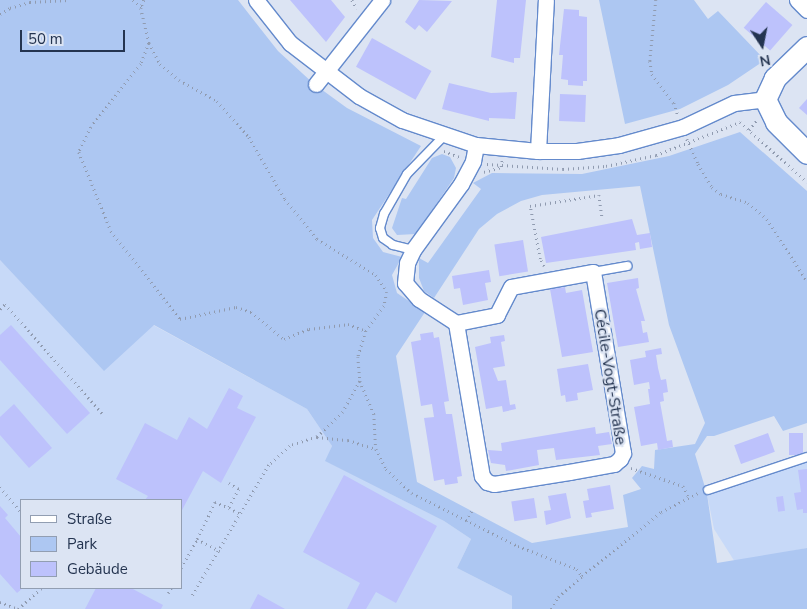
<!DOCTYPE html>
<html>
<head>
<meta charset="utf-8">
<style>
	body { margin:0 }
	#map { position:relative; width:807px; height:609px; overflow:hidden; background:#dce4f3; font-family:"Nunito Sans",sans-serif }
	div>[style] { position:absolute }
	[style*='--x'] { left:calc(var(--x)*1px); top:calc(var(--y)*1px); width:calc(var(--w)*1px); rotate:calc(var(--a)*1deg) }
	.built>* { inset:0; background:#c7d9f8 }
	.green>* { inset:0; background:#adc7f2 }
	.building>* { inset:0; background:#bdc2fc; transform-origin:0 0 }
	.path>* { height:2.5px; margin-top:-1.25px; transform-origin:0; background:repeating-linear-gradient(90deg,#909bb0 0 1px,transparent 0 5px) }
	.roads { filter:drop-shadow(1px 0 #648acc) drop-shadow(-1px 0 #648acc) drop-shadow(0 1px #648acc) drop-shadow(0 -1px #648acc) }
	.lane>* { height:8px; margin:-4px; padding:0 4px; transform-origin:4px; border-radius:4px; background:#fff }
	.street>* { height:15px; margin:-7.5px; padding:0 7.5px; transform-origin:7.5px; border-radius:7.5px; background:#fff }
	.secondary>* { height:21px; margin:-10.5px; padding:0 10.5px; transform-origin:10.5px; border-radius:10.5px; background:#fff }
	span { translate:-50% -50%; white-space:nowrap; text-align:center; line-height:1.15; -webkit-text-stroke:4.5px #dce4f3; paint-order:stroke }
	.street-label { font-size:16px; color:#243450 }
	.legend { position:absolute; left:20px; top:499px; width:162px; height:90px; box-sizing:border-box; background:#dce4f3; border:1px solid #929eb2; margin:0; padding:6px 9px; list-style:none; font-size:15px; color:#243450 }
	.legend li { display:flex; align-items:center; gap:10px; height:25px }
	.legend b { width:25px; border:1px solid #929eb2 }
	.north { position:absolute; left:737px; top:20px; width:50px; height:50px; -webkit-text-stroke:4px #dce4f3; paint-order:stroke; rotate:169deg; font-size:14px; font-weight:700; line-height:20px; text-align:center; color:#243450 }
	.north::after { content:''; display:block; margin:auto; width:18px; height:22px; background:#243450; clip-path:polygon(50% 0,100% 100%,50% 72%,0 100%) }
	.scale { position:absolute; left:20px; top:30px; width:105px; height:22px; box-sizing:border-box; border:2px solid #243450; border-top:0; padding-left:6px; font-size:15px; line-height:18px; white-space:nowrap; color:#243450; -webkit-text-stroke:4px #dce4f3; paint-order:stroke }
</style>
</head>
<body>
<div id="map">
	<div class="built">
		<div style="clip-path:polygon(evenodd,0 260px,104px 370px,153px 325px,307px 409px,332px 446px,326px 461px,444px 521px,471px 539px,457px 568px,512px 596px,512px 609px,0 609px,0 260px,21px 500px,181px 500px,181px 588px,21px 588px,21px 500px)"></div>
		<div style="clip-path:polygon(807px 461px,807px 548px,735px 562px,714px 529px,707px 494px)"></div>
	</div>
	<div class="green">
		<div style="clip-path:polygon(0 0,238px 0,278px 51px,314px 84px,347px 108px,421px 146px,372px 220px,373px 238px,383px 252px,402px 257px,392px 275px,397px 293px,425px 312px,396px 356px,417px 482px,532px 543px,628px 527px,623px 495px,641px 489px,632px 478px,642px 466px,654px 469px,655px 450px,695px 444px,705px 423px,669px 325px,640px 186px,542px 195px,521px 201px,497px 214px,479px 229px,434px 298px,424px 291px,419px 278px,419px 258px,428px 263px,481px 189px,473px 183px,492px 173px,582px 174px,669px 156px,740px 132px,807px 191px,807px 423px,783px 431px,774px 416px,714px 436px,707px 436px,695px 454px,707px 494px,717px 563px,807px 548px,807px 609px,512px 609px,512px 596px,457px 568px,471px 539px,444px 521px,325px 461px,332px 446px,307px 409px,154px 325px,104px 371px,0 260px)"></div>
		<div style="clip-path:polygon(599px 0,694px 0,708px 19px,718px 11px,765px 60px,728px 85px,680px 109px,625px 124px)"></div>
		<div style="clip-path:polygon(442px 154px,450px 157px,456px 168px,454px 178px,416px 234px,397px 235px,392px 228px,402px 198px,406px 199px,432px 158px)"></div>
	</div>
	<div class="building">
		<div style="clip-path:polygon(290px 0,331px 0,345px 17px,326px 42px)"></div>
		<div style="clip-path:polygon(419px 0,452px 1px,427px 32px,419px 25px,415px 30px,405px 22px)"></div>
		<div style="clip-path:polygon(497px 0,526px 0,520px 58px,514px 58px,514px 63px,491px 57px)"></div>
		<div style="left:766px;top:2px;width:35px;height:34px;rotate:41deg"></div>
		<div style="clip-path:polygon(564px 9px,579px 10px,579px 16px,587px 17px,587px 81px,583px 81px,583px 86px,568px 85px,568px 80px,561px 79px,563px 55px,559px 55px)"></div>
		<div style="left:372px;top:38px;width:68px;height:33px;rotate:29deg"></div>
		<div style="clip-path:polygon(449px 83px,491px 93px,517px 92px,515px 119px,489px 118px,489px 121px,442px 109px)"></div>
		<div style="left:560px;top:94px;width:26px;height:27px;rotate:2deg"></div>
		<div style="clip-path:polygon(807px 99px,807px 115px,799px 108px)"></div>
		<div style="clip-path:polygon(632px 219px,637px 235px,650px 233px,652px 247px,640px 249px,639px 242px,635px 243px,636px 250px,546px 263px,541px 237px)"></div>
		<div style="left:523px;top:240px;width:32px;height:29px;rotate:81deg"></div>
		<div style="clip-path:polygon(489px 270px,491px 282px,485px 283px,488px 300px,463px 305px,460px 288px,454px 289px,452px 276px)"></div>
		<div style="clip-path:polygon(638px 278px,639px 288px,636px 289px,645px 321px,641px 321px,643px 333px,647px 332px,649px 342px,618px 347px,607px 283px)"></div>
		<div style="clip-path:polygon(565px 287px,566px 293px,582px 290px,593px 352px,562px 357px,550px 289px)"></div>
		<div style="clip-path:polygon(11px 325px,90px 413px,67px 434px,0 360px,0 335px)"></div>
		<div style="clip-path:polygon(433px 332px,434px 338px,439px 337px,449px 401px,444px 402px,446px 414px,452px 414px,462px 476px,457px 477px,458px 483px,445px 485px,444px 479px,434px 481px,424px 418px,434px 417px,432px 404px,421px 406px,411px 342px,421px 340px,420px 334px)"></div>
		<div style="clip-path:polygon(504px 335px,505px 341px,501px 342px,505px 366px,493px 368px,498px 381px,506px 380px,510px 405px,515px 404px,516px 409px,503px 412px,502px 406px,486px 409px,475px 347px,491px 343px,490px 337px)"></div>
		<div style="clip-path:polygon(661px 348px,662px 354px,656px 355px,658px 368px,661px 380px,666px 379px,668px 392px,663px 393px,664px 401px,660px 402px,667px 441px,672px 440px,673px 447px,658px 450px,657px 443px,641px 446px,634px 407px,650px 404px,648px 389px,650px 389px,649px 382px,634px 385px,630px 360px,646px 357px,645px 351px)"></div>
		<div style="clip-path:polygon(588px 364px,593px 390px,577px 393px,578px 400px,566px 402px,565px 395px,561px 396px,557px 369px)"></div>
		<div style="clip-path:polygon(229px 388px,243px 396px,237px 408px,256px 417px,221px 483px,203px 471px,181px 512px,181px 500px,145px 500px,148px 496px,116px 479px,145px 423px,177px 440px,189px 417px,207px 429px)"></div>
		<div style="clip-path:polygon(14px 404px,52px 448px,29px 468px,0 435px,0 417px)"></div>
		<div style="clip-path:polygon(595px 427px,596px 434px,609px 432px,612px 444px,598px 446px,600px 455px,556px 460px,554px 448px,537px 450px,539px 465px,506px 471px,505px 465px,491px 463px,488px 450px,502px 451px,501px 443px)"></div>
		<div style="left:768px;top:433px;width:20px;height:36px;rotate:70deg"></div>
		<div style="left:789px;top:433px;width:14px;height:22px"></div>
		<div style="clip-path:polygon(807px 469px,807px 513px,803px 513px,803px 509px,797px 510px,794px 493px,801px 492px,798px 470px)"></div>
		<div style="clip-path:polygon(344px 475px,437px 526px,396px 603px,376px 592px,366px 609px,347px 609px,360px 583px,303px 552px)"></div>
		<div style="clip-path:polygon(610px 485px,614px 509px,591px 513px,592px 517px,586px 518px,583px 501px,589px 500px,587px 489px)"></div>
		<div style="clip-path:polygon(566px 493px,571px 518px,546px 525px,544px 511px,551px 510px,548px 496px)"></div>
		<div style="left:783px;top:496px;width:15px;height:7px;rotate:82deg"></div>
		<div style="left:534px;top:498px;width:20px;height:23px;rotate:81deg"></div>
		<div style="clip-path:polygon(0 506px,8px 515px,5px 518px,21px 537px,23px 588px,17px 593px,0 574px)"></div>
		<div style="clip-path:polygon(96px 588px,131px 588px,163px 605px,161px 609px,85px 609px)"></div>
		<div style="clip-path:polygon(258px 594px,285px 609px,250px 609px)"></div>
	</div>
	<div class="path">
		<div style="--x:133;--y:0;--w:11;--a:41"></div>
		<div style="--x:144;--y:0;--w:9;--a:111"></div>
		<div style="--x:141;--y:8;--w:36;--a:77"></div>
		<div style="--x:149;--y:43;--w:24;--a:62"></div>
		<div style="--x:160;--y:64;--w:25;--a:40"></div>
		<div style="--x:179;--y:80;--w:43;--a:28.9"></div>
		<div style="--x:217;--y:101;--w:48;--a:48.4"></div>
		<div style="--x:249;--y:137;--w:72;--a:59.9"></div>
		<div style="--x:285;--y:199;--w:51;--a:51.3"></div>
		<div style="--x:317;--y:239;--w:69;--a:31.4"></div>
		<div style="--x:376;--y:275;--w:20;--a:57"></div>
		<div style="--x:387;--y:292;--w:14;--a:102"></div>
		<div style="--x:384;--y:306;--w:31;--a:126"></div>
		<div style="--x:366;--y:331;--w:27;--a:107"></div>
		<div style="--x:358;--y:357;--w:24;--a:85"></div>
		<div style="--x:360;--y:381;--w:35;--a:119"></div>
		<div style="--x:343;--y:412;--w:36;--a:136"></div>
		<div style="--x:317;--y:437;--w:28;--a:162"></div>
		<div style="--x:290;--y:446;--w:28;--a:138"></div>
		<div style="--x:269;--y:465;--w:154;--a:120.4"></div>
		<div style="--x:352;--y:0;--w:10;--a:61"></div>
		<div style="--x:656;--y:0;--w:61;--a:95.6"></div>
		<div style="--x:650;--y:61;--w:13;--a:81"></div>
		<div style="--x:652;--y:74;--w:36;--a:53"></div>
		<div style="--x:674;--y:103;--w:13;--a:72"></div>
		<div style="--x:0;--y:14;--w:12;--a:-31"></div>
		<div style="--x:10;--y:8;--w:21;--a:-17"></div>
		<div style="--x:30;--y:2;--w:39;--a:-3"></div>
		<div style="--x:149;--y:43;--w:22;--a:111"></div>
		<div style="--x:141;--y:64;--w:80;--a:128.4"></div>
		<div style="--x:91;--y:127;--w:28;--a:116"></div>
		<div style="--x:79;--y:152;--w:85;--a:67.9"></div>
		<div style="--x:111;--y:231;--w:112;--a:51.9"></div>
		<div style="--x:180;--y:319;--w:57;--a:-12.1"></div>
		<div style="--x:236;--y:307;--w:16;--a:18"></div>
		<div style="--x:251;--y:312;--w:43;--a:39.3"></div>
		<div style="--x:284;--y:339;--w:27;--a:-22"></div>
		<div style="--x:309;--y:329;--w:39;--a:-7"></div>
		<div style="--x:348;--y:324;--w:19;--a:21"></div>
		<div style="--x:740;--y:122;--w:90;--a:41.8"></div>
		<div style="--x:749;--y:130;--w:13;--a:-51"></div>
		<div style="--x:687;--y:139;--w:27;--a:66"></div>
		<div style="--x:698;--y:164;--w:27;--a:59"></div>
		<div style="--x:712;--y:187;--w:11;--a:38"></div>
		<div style="--x:721;--y:194;--w:28;--a:18"></div>
		<div style="--x:748;--y:203;--w:25;--a:40"></div>
		<div style="--x:767;--y:219;--w:74;--a:57.2"></div>
		<div style="--x:444;--y:151;--w:17;--a:21"></div>
		<div style="--x:487;--y:164;--w:76;--a:3.8"></div>
		<div style="--x:563;--y:169;--w:43;--a:-4"></div>
		<div style="--x:606;--y:166;--w:51;--a:-12.4"></div>
		<div style="--x:656;--y:155;--w:90;--a:-21.4"></div>
		<div style="--x:484;--y:172;--w:18;--a:-16"></div>
		<div style="--x:501;--y:167;--w:7;--a:-82"></div>
		<div style="--x:544;--y:266;--w:8;--a:-120"></div>
		<div style="--x:540;--y:259;--w:54;--a:-100.7"></div>
		<div style="--x:530;--y:206;--w:70;--a:-9.1"></div>
		<div style="--x:599;--y:195;--w:22;--a:82"></div>
		<div style="--x:0;--y:309;--w:7;--a:-45"></div>
		<div style="--x:5;--y:304;--w:149;--a:48.3"></div>
		<div style="--x:360;--y:381;--w:36;--a:67"></div>
		<div style="--x:374;--y:414;--w:35;--a:87"></div>
		<div style="--x:376;--y:449;--w:22;--a:63"></div>
		<div style="--x:386;--y:469;--w:35;--a:43"></div>
		<div style="--x:412;--y:493;--w:119;--a:26.6"></div>
		<div style="--x:518;--y:546;--w:63;--a:21.3"></div>
		<div style="--x:577;--y:569;--w:9;--a:54"></div>
		<div style="--x:317;--y:437;--w:31;--a:6"></div>
		<div style="--x:348;--y:440;--w:29;--a:18"></div>
		<div style="--x:631;--y:468;--w:55;--a:19.1"></div>
		<div style="--x:683;--y:486;--w:11;--a:63"></div>
		<div style="--x:229;--y:483;--w:12;--a:31"></div>
		<div style="--x:239;--y:489;--w:21;--a:118"></div>
		<div style="--x:229;--y:508;--w:13;--a:27"></div>
		<div style="--x:0;--y:487;--w:33;--a:50"></div>
		<div style="--x:466;--y:521;--w:13;--a:-61"></div>
		<div style="--x:197;--y:539;--w:41;--a:-64.1"></div>
		<div style="--x:215;--y:502;--w:15;--a:23"></div>
		<div style="--x:181;--y:568;--w:33;--a:-61"></div>
		<div style="--x:197;--y:539;--w:26;--a:28"></div>
		<div style="--x:168;--y:593;--w:6;--a:-59"></div>
		<div style="--x:0;--y:602;--w:19;--a:21"></div>
		<div style="--x:18;--y:609;--w:31;--a:-42"></div>
		<div style="--x:551;--y:609;--w:14;--a:-60"></div>
		<div style="--x:558;--y:597;--w:32;--a:-41"></div>
		<div style="--x:582;--y:576;--w:102;--a:-39"></div>
		<div style="--x:661;--y:512;--w:42;--a:-27.2"></div>
	</div>
	<div class="roads">
		<div class="lane">
			<div style="--x:413;--y:250;--w:21;--a:-166"></div>
			<div style="--x:393;--y:245;--w:12;--a:-145"></div>
			<div style="--x:383;--y:238;--w:10;--a:-107"></div>
			<div style="--x:380;--y:228;--w:15;--a:-74"></div>
			<div style="--x:384;--y:214;--w:46;--a:-60.1"></div>
			<div style="--x:407;--y:174;--w:53;--a:-45.8"></div>
			<div style="--x:593;--y:272;--w:35;--a:-10"></div>
			<div style="--x:708;--y:490;--w:104;--a:-18.4"></div>
		</div>
		<div class="street">
			<div style="--x:256;--y:0;--w:55;--a:51.7"></div>
			<div style="--x:290;--y:43;--w:87;--a:37.5"></div>
			<div style="--x:359;--y:96;--w:49;--a:29.2"></div>
			<div style="--x:402;--y:120;--w:78;--a:18.7"></div>
			<div style="--x:476;--y:145;--w:62;--a:5.5"></div>
			<div style="--x:538;--y:151;--w:39;--a:0"></div>
			<div style="--x:577;--y:151;--w:42;--a:-8.1"></div>
			<div style="--x:619;--y:145;--w:66;--a:-15.7"></div>
			<div style="--x:683;--y:127;--w:56;--a:-25.2"></div>
			<div style="--x:734;--y:103;--w:31;--a:-7"></div>
			<div style="--x:797;--y:0;--w:14;--a:45"></div>
			<div style="--x:316;--y:84;--w:107;--a:-51.8"></div>
			<div style="--x:538;--y:151;--w:151;--a:-87"></div>
			<div style="--x:456;--y:323;--w:155;--a:80.4"></div>
			<div style="--x:482;--y:476;--w:8;--a:50"></div>
			<div style="--x:487;--y:482;--w:7;--a:16"></div>
			<div style="--x:494;--y:484;--w:76;--a:-9.1"></div>
			<div style="--x:569;--y:472;--w:46;--a:-10.1"></div>
			<div style="--x:614;--y:464;--w:8;--a:-40"></div>
			<div style="--x:620;--y:459;--w:7;--a:-63"></div>
			<div style="--x:623;--y:453;--w:183;--a:-99.4"></div>
			<div style="--x:593;--y:272;--w:83;--a:169.6"></div>
			<div style="--x:511;--y:287;--w:31;--a:117"></div>
			<div style="--x:497;--y:315;--w:42;--a:169"></div>
			<div style="--x:456;--y:323;--w:44;--a:-147"></div>
			<div style="--x:419;--y:299;--w:21;--a:-131"></div>
			<div style="--x:405;--y:283;--w:20;--a:-84"></div>
			<div style="--x:407;--y:263;--w:14;--a:-65"></div>
			<div style="--x:413;--y:250;--w:82;--a:-54"></div>
			<div style="--x:461;--y:184;--w:26;--a:-62"></div>
			<div style="--x:473;--y:161;--w:16;--a:-79"></div>
		</div>
		<div class="secondary">
			<div style="--x:807;--y:47;--w:45;--a:135.9"></div>
			<div style="--x:775;--y:78;--w:23;--a:115"></div>
			<div style="--x:765;--y:99;--w:25;--a:64"></div>
			<div style="--x:776;--y:122;--w:44;--a:45"></div>
		</div>
	</div>
	<div class="street-label">
		<span style="left:610px;top:377px;rotate:81deg">Cécile-Vogt-Straße</span>
	</div>
	<ul class="legend">
	<li><b style="height:6px;background:#fff"></b>Straße</li>
	<li><b style="height:14px;background:#adc7f2"></b>Park</li>
	<li><b style="height:14px;background:#bdc2fc"></b>Gebäude</li>
	</ul>
	<div class="north">N</div>
	<div class="scale">50 m</div>
</div>
</body>
</html>
